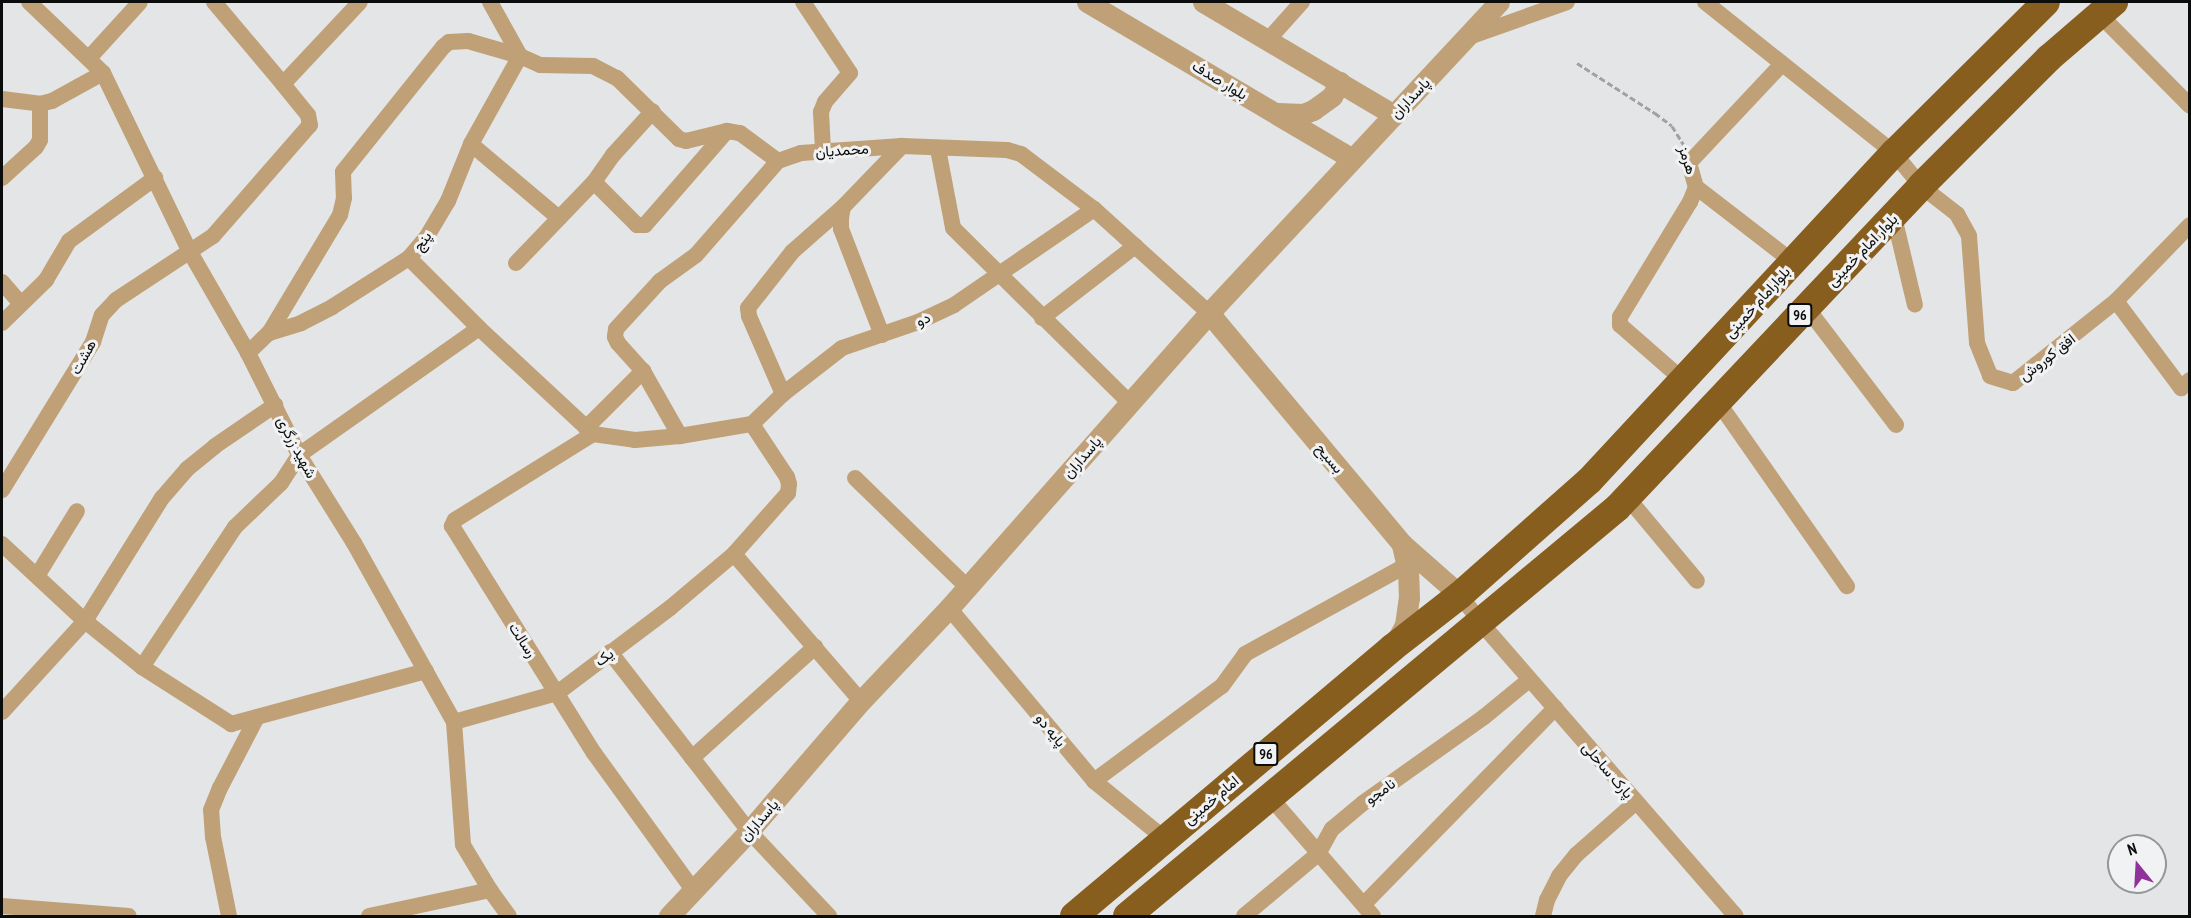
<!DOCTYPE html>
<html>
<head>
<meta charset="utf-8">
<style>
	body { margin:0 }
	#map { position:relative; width:2191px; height:918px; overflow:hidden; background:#e3e5e6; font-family:"PT Sans Narrow",Vazirmatn,sans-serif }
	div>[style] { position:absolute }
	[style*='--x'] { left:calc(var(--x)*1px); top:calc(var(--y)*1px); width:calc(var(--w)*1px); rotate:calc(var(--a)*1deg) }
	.path>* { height:3px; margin-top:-1.5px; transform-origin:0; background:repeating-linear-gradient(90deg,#a0a2a2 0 6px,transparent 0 9px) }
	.minor>* { height:16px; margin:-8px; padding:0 8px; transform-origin:8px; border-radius:8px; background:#bfa077 }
	.tertiary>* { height:21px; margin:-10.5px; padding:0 10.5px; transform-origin:10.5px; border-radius:10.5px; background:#bfa077 }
	.trunk>* { height:28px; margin:-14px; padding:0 14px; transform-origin:14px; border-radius:14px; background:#885e1e }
	span { translate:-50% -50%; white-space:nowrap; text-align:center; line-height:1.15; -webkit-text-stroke:6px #f1f2f3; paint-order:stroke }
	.shield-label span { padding:2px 4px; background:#f1f2f3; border:2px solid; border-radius:4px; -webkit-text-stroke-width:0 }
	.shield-label { font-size:14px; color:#0b0c0c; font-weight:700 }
	.street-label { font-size:15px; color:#0b0c0c }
	.frame { position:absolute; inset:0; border:3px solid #0b0c0c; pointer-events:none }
	.north { position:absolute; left:2107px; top:834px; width:60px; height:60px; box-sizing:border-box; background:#f1f2f3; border:2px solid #959697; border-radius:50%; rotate:342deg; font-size:16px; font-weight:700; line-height:24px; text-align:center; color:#0b0c0c }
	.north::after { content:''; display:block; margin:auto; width:21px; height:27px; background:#90329b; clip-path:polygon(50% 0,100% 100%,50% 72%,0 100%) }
</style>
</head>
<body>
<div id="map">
	<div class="path">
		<div style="--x:1577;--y:63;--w:93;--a:32.7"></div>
		<div style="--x:1655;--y:113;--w:21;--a:37"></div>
		<div style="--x:1672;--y:126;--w:22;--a:58"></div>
	</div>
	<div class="minor">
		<div style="--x:29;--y:2;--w:103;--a:43.8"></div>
		<div style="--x:103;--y:73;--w:199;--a:64.1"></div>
		<div style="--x:190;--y:252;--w:116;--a:60.1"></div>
		<div style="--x:248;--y:353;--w:114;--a:63.4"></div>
		<div style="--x:299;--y:455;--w:104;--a:58"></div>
		<div style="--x:354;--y:543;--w:205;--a:60.8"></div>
		<div style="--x:454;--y:722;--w:123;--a:85.8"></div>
		<div style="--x:463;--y:845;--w:52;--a:59"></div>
		<div style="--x:490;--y:890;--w:32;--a:54"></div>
		<div style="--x:214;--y:2;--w:107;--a:49.9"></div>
		<div style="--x:283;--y:84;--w:112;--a:-46.8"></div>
		<div style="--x:490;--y:2;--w:62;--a:60.9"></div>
		<div style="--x:520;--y:56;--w:22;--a:24"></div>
		<div style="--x:540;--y:65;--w:53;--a:1.1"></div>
		<div style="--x:593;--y:66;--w:27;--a:27"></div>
		<div style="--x:617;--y:78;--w:87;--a:44.5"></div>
		<div style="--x:679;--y:139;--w:7;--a:16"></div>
		<div style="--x:686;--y:141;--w:42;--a:-13.7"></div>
		<div style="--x:727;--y:131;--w:13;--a:9"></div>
		<div style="--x:740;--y:133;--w:47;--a:36.4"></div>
		<div style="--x:778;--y:161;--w:24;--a:-19"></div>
		<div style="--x:801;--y:153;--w:101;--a:-4"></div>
		<div style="--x:902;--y:146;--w:105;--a:2.2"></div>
		<div style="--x:1007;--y:150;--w:15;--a:16"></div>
		<div style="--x:1021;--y:154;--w:91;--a:37"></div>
		<div style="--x:1094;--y:209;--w:155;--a:42.1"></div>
		<div style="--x:803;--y:2;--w:85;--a:56.5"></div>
		<div style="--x:850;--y:73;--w:38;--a:131"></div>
		<div style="--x:825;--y:102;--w:11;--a:112"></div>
		<div style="--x:821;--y:112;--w:39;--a:87"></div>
		<div style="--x:1705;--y:2;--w:242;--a:38.6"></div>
		<div style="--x:1894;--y:153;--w:43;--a:50.7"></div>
		<div style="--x:1921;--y:186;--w:46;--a:37.9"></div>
		<div style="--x:1957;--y:214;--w:25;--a:61"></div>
		<div style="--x:1969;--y:236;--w:107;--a:85.7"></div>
		<div style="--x:1977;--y:343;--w:35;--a:68"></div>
		<div style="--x:1990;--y:376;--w:24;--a:17"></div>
		<div style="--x:2013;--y:383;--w:132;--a:-38.5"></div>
		<div style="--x:2116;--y:301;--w:106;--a:-45.8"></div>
		<div style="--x:2099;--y:14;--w:129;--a:45.3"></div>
		<div style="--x:1466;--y:38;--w:107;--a:-19.6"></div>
		<div style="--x:1268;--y:40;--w:51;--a:-48.2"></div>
		<div style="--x:90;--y:57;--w:74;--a:-47.7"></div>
		<div style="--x:1782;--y:64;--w:136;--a:133.2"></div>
		<div style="--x:1689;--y:163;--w:25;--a:74"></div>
		<div style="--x:1696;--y:187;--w:123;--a:37.7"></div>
		<div style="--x:2;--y:99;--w:38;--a:7"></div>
		<div style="--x:40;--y:104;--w:12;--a:-14"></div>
		<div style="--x:52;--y:101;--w:58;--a:-28.8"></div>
		<div style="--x:471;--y:144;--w:115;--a:40.1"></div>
		<div style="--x:938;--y:149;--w:80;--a:79.2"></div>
		<div style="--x:953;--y:228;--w:249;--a:44.7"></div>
		<div style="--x:2;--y:178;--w:46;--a:-42.4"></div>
		<div style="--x:36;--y:147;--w:8;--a:-60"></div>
		<div style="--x:40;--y:140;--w:36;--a:-90"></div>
		<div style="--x:594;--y:182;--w:61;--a:45"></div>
		<div style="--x:637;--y:225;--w:8;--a:0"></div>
		<div style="--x:645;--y:225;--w:125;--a:-48.9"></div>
		<div style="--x:1894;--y:217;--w:90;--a:76.6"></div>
		<div style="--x:409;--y:258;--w:99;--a:45"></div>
		<div style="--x:479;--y:328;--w:156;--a:42.9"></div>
		<div style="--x:593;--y:434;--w:42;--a:8.1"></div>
		<div style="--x:635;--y:440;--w:45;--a:-5.1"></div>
		<div style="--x:680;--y:436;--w:73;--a:-9.5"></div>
		<div style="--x:752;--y:424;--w:64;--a:56.6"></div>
		<div style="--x:787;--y:477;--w:7;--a:74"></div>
		<div style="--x:789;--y:484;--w:9;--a:96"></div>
		<div style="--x:788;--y:493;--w:81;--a:131.5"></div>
		<div style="--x:734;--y:554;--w:84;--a:139.8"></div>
		<div style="--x:670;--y:608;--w:141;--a:143"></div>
		<div style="--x:557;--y:693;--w:107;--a:164.3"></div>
		<div style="--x:516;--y:263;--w:112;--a:-46.1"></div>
		<div style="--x:594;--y:182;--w:33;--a:-55"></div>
		<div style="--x:613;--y:155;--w:59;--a:-47.7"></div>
		<div style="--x:2;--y:282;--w:28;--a:49"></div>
		<div style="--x:2116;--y:301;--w:109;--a:53.2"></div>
		<div style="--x:2181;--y:388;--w:12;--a:-42"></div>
		<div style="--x:1807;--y:308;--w:147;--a:52.7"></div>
		<div style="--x:1042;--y:318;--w:118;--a:-37.7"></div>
		<div style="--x:2;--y:323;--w:62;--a:-44.3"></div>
		<div style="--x:46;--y:280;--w:45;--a:-59.5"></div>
		<div style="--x:69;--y:241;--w:107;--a:-36.2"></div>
		<div style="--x:882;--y:335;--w:114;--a:-111.1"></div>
		<div style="--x:841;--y:229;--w:11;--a:-90"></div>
		<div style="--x:841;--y:218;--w:11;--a:-80"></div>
		<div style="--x:843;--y:207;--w:85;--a:-46"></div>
		<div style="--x:248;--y:353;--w:29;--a:-44"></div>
		<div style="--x:269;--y:333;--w:34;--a:-17"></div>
		<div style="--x:301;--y:323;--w:35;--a:-27"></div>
		<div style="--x:332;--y:307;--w:91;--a:-32.5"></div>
		<div style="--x:409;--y:258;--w:26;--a:-50"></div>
		<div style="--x:426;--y:238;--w:43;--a:-59.3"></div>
		<div style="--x:448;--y:201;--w:61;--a:-68"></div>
		<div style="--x:471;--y:144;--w:101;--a:-60.9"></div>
		<div style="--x:520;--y:56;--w:54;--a:-163.9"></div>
		<div style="--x:468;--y:41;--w:19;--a:177"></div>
		<div style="--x:449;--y:42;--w:8;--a:140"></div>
		<div style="--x:443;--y:47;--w:160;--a:128.7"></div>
		<div style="--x:343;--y:172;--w:26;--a:88"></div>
		<div style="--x:344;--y:198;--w:17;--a:103"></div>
		<div style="--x:340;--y:215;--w:138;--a:121"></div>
		<div style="--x:643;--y:371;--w:75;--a:60.4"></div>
		<div style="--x:1684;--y:381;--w:85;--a:-138.8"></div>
		<div style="--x:1620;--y:325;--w:8;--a:-90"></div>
		<div style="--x:1620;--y:317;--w:135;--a:-58.7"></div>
		<div style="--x:1690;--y:202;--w:16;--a:-68"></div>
		<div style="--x:783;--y:394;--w:85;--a:-113.6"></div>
		<div style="--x:749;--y:316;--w:8;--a:-97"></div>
		<div style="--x:748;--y:308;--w:71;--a:-51.8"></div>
		<div style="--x:792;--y:252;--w:68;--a:-41.4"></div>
		<div style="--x:1718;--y:402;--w:225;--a:55"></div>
		<div style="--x:752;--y:424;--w:43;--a:-44.1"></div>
		<div style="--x:783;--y:394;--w:75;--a:-37.9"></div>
		<div style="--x:842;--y:348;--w:80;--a:-18.9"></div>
		<div style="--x:918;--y:322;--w:40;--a:-25"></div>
		<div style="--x:954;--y:305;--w:170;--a:-34.4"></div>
		<div style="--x:586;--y:428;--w:81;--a:-45"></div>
		<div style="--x:643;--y:371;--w:38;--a:-132"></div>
		<div style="--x:618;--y:343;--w:7;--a:-117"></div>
		<div style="--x:615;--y:337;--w:8;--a:-83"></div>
		<div style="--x:616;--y:329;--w:65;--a:-47.5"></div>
		<div style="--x:660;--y:281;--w:44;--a:-35.8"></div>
		<div style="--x:696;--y:255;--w:125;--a:-48.9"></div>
		<div style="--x:593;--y:434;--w:163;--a:148.1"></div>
		<div style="--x:455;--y:520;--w:7;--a:117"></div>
		<div style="--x:452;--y:526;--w:268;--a:58"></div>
		<div style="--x:594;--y:753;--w:170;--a:54.1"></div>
		<div style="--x:855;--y:478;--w:156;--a:44.2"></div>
		<div style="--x:2;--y:490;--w:174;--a:-58.4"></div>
		<div style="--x:93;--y:342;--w:28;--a:-72"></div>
		<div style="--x:102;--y:315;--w:21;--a:-47"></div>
		<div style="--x:116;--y:300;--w:116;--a:-33.4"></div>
		<div style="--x:213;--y:236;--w:147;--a:-48.9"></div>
		<div style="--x:310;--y:125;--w:10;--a:-101"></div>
		<div style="--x:308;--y:115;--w:40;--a:-129"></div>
		<div style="--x:1627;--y:497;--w:109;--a:50.2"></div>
		<div style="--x:2;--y:544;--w:113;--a:42.9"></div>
		<div style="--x:85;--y:621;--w:73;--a:38.9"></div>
		<div style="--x:142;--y:667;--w:106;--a:32.6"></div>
		<div style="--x:231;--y:724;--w:202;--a:-15.2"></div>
		<div style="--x:734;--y:554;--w:194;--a:49.2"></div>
		<div style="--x:37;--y:576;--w:76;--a:-58.4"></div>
		<div style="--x:1460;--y:595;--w:35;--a:53"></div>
		<div style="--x:1481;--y:623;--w:388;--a:49"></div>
		<div style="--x:949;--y:608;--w:226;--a:50"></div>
		<div style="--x:1094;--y:781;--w:92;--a:39.2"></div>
		<div style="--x:610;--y:652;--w:227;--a:52.2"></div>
		<div style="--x:749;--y:831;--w:117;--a:46.7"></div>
		<div style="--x:142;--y:667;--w:168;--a:-56.4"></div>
		<div style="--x:235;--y:527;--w:64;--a:-43.7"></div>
		<div style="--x:281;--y:483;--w:33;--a:-57"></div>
		<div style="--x:299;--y:455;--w:220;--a:-35.2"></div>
		<div style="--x:2;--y:712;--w:123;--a:-47.6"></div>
		<div style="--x:85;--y:621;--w:145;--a:-58"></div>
		<div style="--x:162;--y:498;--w:38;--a:-49"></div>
		<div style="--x:187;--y:469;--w:36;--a:-39"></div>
		<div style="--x:215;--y:446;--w:73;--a:-34.3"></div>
		<div style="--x:692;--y:758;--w:166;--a:-42.1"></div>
		<div style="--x:1094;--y:781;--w:159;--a:-36.6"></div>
		<div style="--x:1222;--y:686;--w:39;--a:-54"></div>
		<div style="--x:1245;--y:654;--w:185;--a:-28.8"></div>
		<div style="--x:1269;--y:796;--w:159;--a:49.1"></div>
		<div style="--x:1364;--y:904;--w:274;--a:-45.7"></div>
		<div style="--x:2;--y:906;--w:127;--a:4.5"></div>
		<div style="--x:229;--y:916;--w:81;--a:-101.4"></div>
		<div style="--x:213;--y:837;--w:27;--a:-94"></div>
		<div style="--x:211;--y:810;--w:24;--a:-68"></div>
		<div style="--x:220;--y:788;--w:80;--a:-62.5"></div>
		<div style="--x:369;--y:916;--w:124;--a:-12.1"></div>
		<div style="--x:1244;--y:916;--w:97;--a:-40"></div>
		<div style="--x:1318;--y:854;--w:29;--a:-61"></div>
		<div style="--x:1332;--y:829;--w:40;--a:-40"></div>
		<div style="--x:1363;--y:803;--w:148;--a:-35.4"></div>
		<div style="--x:1484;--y:717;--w:58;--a:-39.4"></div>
		<div style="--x:1543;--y:916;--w:16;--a:-76"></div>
		<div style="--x:1547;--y:900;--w:27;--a:-63"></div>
		<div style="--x:1559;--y:876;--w:27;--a:-51"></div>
		<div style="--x:1576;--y:855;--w:80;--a:-41.5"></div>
	</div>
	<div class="tertiary">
		<div style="--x:1087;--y:2;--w:308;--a:30.6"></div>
		<div style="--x:1203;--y:2;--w:222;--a:30.6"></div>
		<div style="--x:1277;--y:113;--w:26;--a:2"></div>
		<div style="--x:1303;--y:114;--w:11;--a:-22"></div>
		<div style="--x:1313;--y:110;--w:24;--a:-36"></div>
		<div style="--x:1332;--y:96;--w:16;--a:-60"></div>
		<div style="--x:1209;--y:313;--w:301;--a:50.1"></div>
		<div style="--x:1402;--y:544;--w:77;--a:41.3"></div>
		<div style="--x:1394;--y:645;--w:23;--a:-61"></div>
		<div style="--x:1405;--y:625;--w:27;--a:-82"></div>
		<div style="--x:1409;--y:598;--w:27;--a:-92"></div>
		<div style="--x:1408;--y:571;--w:28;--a:-103"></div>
		<div style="--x:669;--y:916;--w:117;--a:-46.7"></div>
		<div style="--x:749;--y:831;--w:172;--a:-49.3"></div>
		<div style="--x:861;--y:701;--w:128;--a:-46.6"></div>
		<div style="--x:949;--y:608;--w:393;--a:-48.6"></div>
		<div style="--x:1209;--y:313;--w:425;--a:-47"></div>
	</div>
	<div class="trunk">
		<div style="--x:1074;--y:916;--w:416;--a:-40.1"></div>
		<div style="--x:1392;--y:648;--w:86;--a:-37.9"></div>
		<div style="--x:1460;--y:595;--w:172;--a:-41.5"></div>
		<div style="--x:1589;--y:481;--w:448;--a:-47.1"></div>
		<div style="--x:1894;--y:153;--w:214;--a:-44.8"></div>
		<div style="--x:1127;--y:916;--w:638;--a:-39.78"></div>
		<div style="--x:1617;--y:508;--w:443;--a:-46.6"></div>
		<div style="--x:1921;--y:186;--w:181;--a:-45"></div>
		<div style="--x:2049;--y:58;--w:86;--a:-40.7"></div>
	</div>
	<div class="shield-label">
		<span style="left:1800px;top:315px">96</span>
		<span style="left:1266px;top:754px">96</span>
	</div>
	<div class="street-label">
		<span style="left:1220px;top:80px;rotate:31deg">بلوار صدف</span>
		<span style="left:1410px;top:98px;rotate:-47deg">پاسداران</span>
		<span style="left:842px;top:150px;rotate:-4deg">محمدیان</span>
		<span style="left:1688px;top:160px;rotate:72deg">هرمز</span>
		<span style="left:422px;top:241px;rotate:-54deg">پنج</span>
		<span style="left:1862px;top:250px;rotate:-46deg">بلوار امام خمینی</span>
		<span style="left:1757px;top:302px;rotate:-48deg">بلوارامام خمینی</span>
		<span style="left:923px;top:319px;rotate:-24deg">دو</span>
		<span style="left:83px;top:357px;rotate:-61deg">هشت</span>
		<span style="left:2047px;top:357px;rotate:-38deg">افق کوروش</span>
		<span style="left:297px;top:447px;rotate:62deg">شهید زرگری</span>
		<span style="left:1082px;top:457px;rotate:-49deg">پاسداران</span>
		<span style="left:1330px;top:458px;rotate:50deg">بسیح</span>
		<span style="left:523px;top:640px;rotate:57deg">رسالت</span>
		<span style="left:604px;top:657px;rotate:-37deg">یک</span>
		<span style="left:1051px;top:730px;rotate:50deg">پایه دو</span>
		<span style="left:1608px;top:770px;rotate:49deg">پارک ساحلی</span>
		<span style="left:1380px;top:791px;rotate:-36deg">نامجو</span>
		<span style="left:1211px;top:800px;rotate:-40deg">امام خمینی</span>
		<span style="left:759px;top:820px;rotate:-49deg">پاسداران</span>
	</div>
	<div class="frame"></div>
	<div class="north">N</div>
</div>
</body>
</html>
